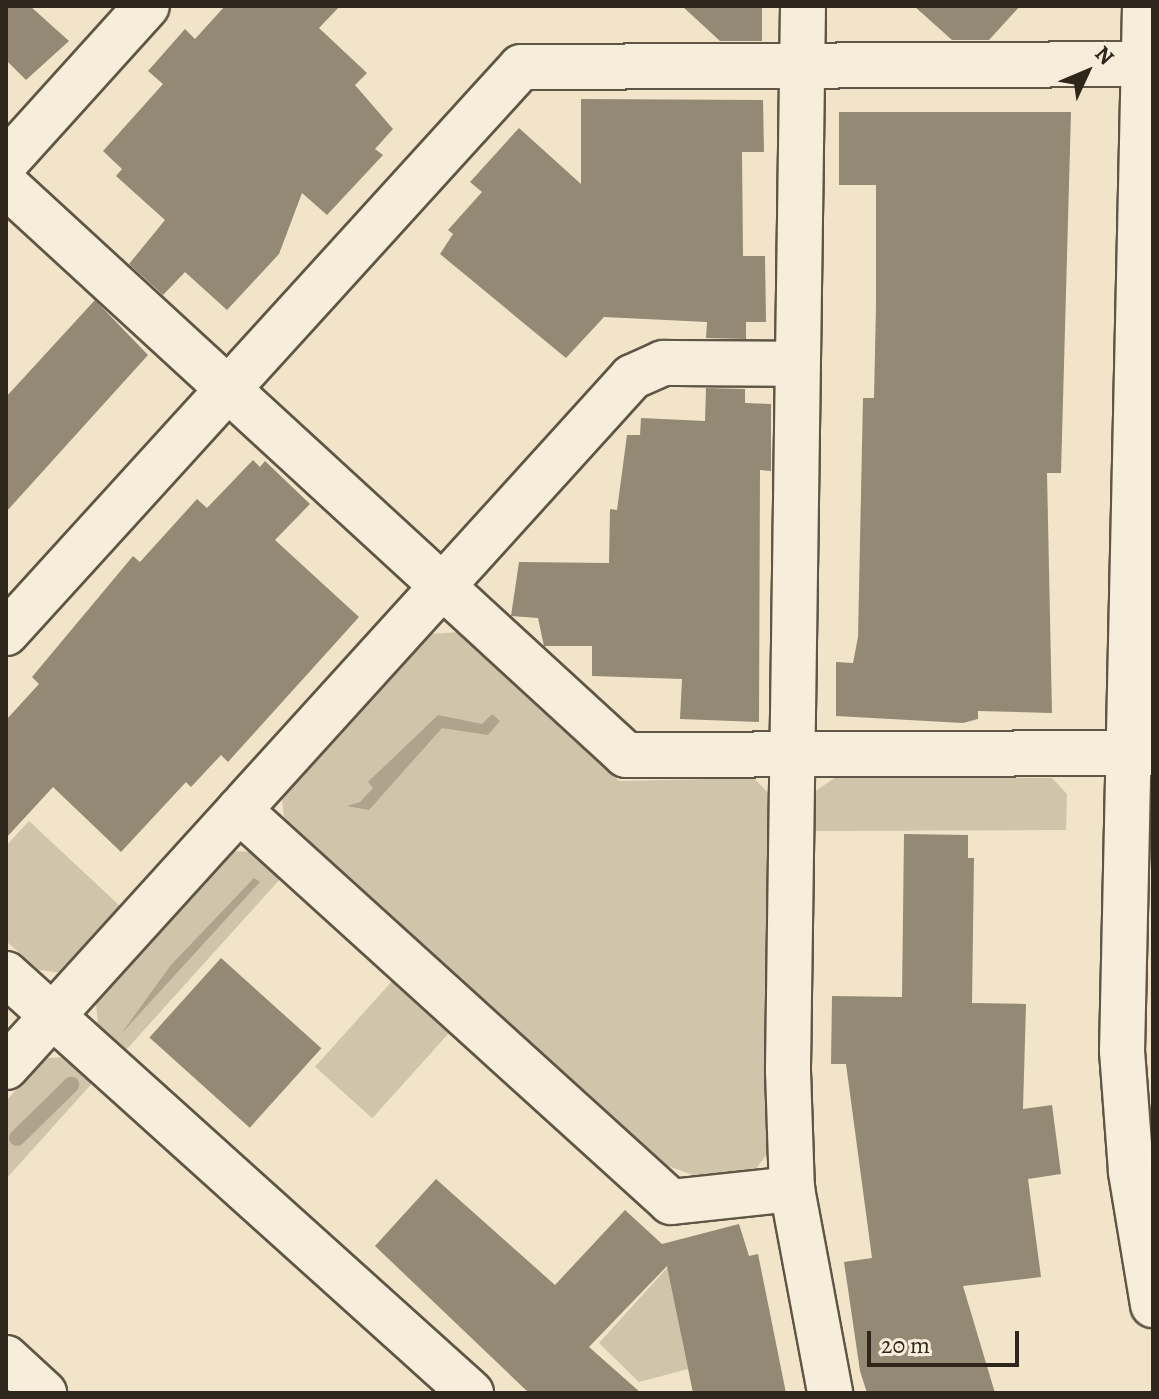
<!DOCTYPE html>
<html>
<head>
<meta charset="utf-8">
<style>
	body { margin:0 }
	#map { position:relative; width:1159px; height:1399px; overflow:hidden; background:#f1e4c8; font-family:Alegreya,serif }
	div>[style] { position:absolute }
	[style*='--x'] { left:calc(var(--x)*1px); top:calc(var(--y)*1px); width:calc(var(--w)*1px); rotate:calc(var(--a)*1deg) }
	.green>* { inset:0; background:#d0c4ab; transform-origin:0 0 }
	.water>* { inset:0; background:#afa38d }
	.stream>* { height:16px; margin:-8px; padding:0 8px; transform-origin:8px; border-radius:8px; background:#afa38d }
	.building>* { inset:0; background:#938975; transform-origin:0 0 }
	.roads { filter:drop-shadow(2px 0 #5f5646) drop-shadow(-2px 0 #5f5646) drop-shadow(0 2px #5f5646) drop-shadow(0 -2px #5f5646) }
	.street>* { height:44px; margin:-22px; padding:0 22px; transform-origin:22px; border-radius:22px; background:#f6eddb }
	.secondary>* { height:44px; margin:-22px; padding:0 22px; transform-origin:22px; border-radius:22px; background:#f6eddb }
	span { translate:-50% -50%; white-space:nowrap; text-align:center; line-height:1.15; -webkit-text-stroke:6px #f6eddb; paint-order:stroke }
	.frame { position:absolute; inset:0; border:8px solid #2e261b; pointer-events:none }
	.north { position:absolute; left:1047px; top:32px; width:80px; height:80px; -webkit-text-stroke:6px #f6eddb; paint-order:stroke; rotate:46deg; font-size:22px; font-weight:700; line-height:32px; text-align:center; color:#2e261b }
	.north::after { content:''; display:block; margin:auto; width:28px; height:36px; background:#2e261b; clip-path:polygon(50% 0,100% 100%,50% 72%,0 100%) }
	.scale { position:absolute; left:867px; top:1331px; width:152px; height:36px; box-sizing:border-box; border:4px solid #2e261b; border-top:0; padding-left:10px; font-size:24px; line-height:28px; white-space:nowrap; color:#2e261b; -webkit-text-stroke:6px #f6eddb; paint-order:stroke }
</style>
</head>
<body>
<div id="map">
	<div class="green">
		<div style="clip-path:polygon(459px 632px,619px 781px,754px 778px,769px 794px,768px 1153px,755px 1170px,693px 1175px,668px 1166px,284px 819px,282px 796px,430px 634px)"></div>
		<div style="clip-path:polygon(836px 777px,1052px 778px,1067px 794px,1066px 830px,813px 831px,814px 792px)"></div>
		<div style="clip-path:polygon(29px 821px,121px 907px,63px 973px,39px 970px,6px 941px,6px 846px)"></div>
		<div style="clip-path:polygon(232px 851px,253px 852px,281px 878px,126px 1050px,98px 1025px,96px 1002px)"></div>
		<div style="left:394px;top:979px;width:77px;height:118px;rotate:42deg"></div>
		<div style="clip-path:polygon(69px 1057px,95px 1080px,6px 1179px,6px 1101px,45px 1058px)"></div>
		<div style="clip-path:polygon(685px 1248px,681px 1335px,688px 1369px,639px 1382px,599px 1343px)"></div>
	</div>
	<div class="water">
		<div style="clip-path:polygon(492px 714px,500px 721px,488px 735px,442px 728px,369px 810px,347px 806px,360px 802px,373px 788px,368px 782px,438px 715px,482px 724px)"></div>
		<div style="clip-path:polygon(254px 878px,260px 882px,121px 1034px,171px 965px)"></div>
	</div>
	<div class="stream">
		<div style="--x:17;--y:1138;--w:76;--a:-44.5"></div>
	</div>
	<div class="building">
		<div style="clip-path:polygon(6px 6px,30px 6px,69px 41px,26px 80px,6px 60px)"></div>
		<div style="clip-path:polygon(225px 6px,340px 6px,319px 28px,367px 73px,355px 85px,393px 129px,375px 149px,383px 155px,327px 215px,302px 193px,279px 254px,227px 310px,185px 272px,163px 295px,129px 264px,165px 220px,116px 176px,122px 169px,103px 151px,163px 84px,148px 71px,185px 29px,195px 39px)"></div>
		<div style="clip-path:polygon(682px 6px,762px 6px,762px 41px,720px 41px)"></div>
		<div style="clip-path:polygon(914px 6px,1020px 6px,989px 40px,952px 40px)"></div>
		<div style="clip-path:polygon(581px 99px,763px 100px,764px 152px,742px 152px,743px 256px,765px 256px,766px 322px,746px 322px,746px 339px,706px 338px,707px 322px,604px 317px,566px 358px,440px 254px,453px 234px,448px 230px,482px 192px,470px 182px,519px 128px,581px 184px)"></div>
		<div style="clip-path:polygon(839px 112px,1071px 112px,1061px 473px,1047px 473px,1052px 713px,978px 711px,978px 719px,963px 723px,836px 716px,836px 662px,853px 663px,858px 637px,863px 398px,874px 398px,876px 306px,876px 185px,839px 185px)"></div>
		<div style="clip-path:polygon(95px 300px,148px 355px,6px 512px,6px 397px)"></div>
		<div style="clip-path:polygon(706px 388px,745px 389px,745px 403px,771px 404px,771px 471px,760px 470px,759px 722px,680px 719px,682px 679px,592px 676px,592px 646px,544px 646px,538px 618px,511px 616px,519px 562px,609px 563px,610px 509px,617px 510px,627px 435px,640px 435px,641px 418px,705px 421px)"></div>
		<div style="clip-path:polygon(253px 460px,260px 467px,265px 461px,310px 504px,275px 540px,359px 617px,228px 762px,221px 755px,191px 787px,186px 782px,121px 852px,53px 787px,6px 838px,6px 720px,39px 684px,32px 677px,133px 556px,140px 562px,197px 499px,207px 508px)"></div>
		<div style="clip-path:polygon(904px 834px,968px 835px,968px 858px,974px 858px,972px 1003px,1026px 1004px,1023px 1109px,1052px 1105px,1061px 1174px,1028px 1179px,1041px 1277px,963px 1286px,995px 1393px,867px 1393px,860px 1371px,844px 1262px,872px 1258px,846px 1064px,831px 1064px,832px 996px,902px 997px)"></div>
		<div style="left:221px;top:958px;width:135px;height:107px;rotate:42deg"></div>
		<div style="clip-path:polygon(436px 1179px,555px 1285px,625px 1210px,662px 1244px,739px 1224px,749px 1256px,758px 1254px,786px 1393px,693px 1393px,667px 1266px,589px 1347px,641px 1393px,529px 1393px,375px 1246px)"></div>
	</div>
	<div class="roads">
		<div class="street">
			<div style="--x:803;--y:6;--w:1065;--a:90.81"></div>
			<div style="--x:788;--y:1071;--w:118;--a:88.1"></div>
			<div style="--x:792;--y:1189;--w:208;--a:79.4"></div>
			<div style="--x:6;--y:162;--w:210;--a:-47.9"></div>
			<div style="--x:6;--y:185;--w:842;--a:42.59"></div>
			<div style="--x:626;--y:755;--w:527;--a:-0.22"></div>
			<div style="--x:6;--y:633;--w:765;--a:-47.7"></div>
			<div style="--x:521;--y:67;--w:632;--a:-0.27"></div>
			<div style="--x:239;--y:810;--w:583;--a:42.22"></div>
			<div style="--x:671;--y:1202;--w:122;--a:-6.1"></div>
			<div style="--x:6;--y:974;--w:626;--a:42.02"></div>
			<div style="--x:6;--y:1067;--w:932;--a:-47.78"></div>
			<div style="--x:632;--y:377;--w:34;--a:-24"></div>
			<div style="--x:663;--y:363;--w:134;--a:0.4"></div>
			<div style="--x:6;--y:1358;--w:52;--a:42.6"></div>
		</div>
		<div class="secondary">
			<div style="--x:1145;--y:6;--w:1045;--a:91.26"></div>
			<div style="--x:1122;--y:1051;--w:121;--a:85.7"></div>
			<div style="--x:1131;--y:1172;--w:135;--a:80.6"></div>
		</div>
	</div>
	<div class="frame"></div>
	<div class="north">N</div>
	<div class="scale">20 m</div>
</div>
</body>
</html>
